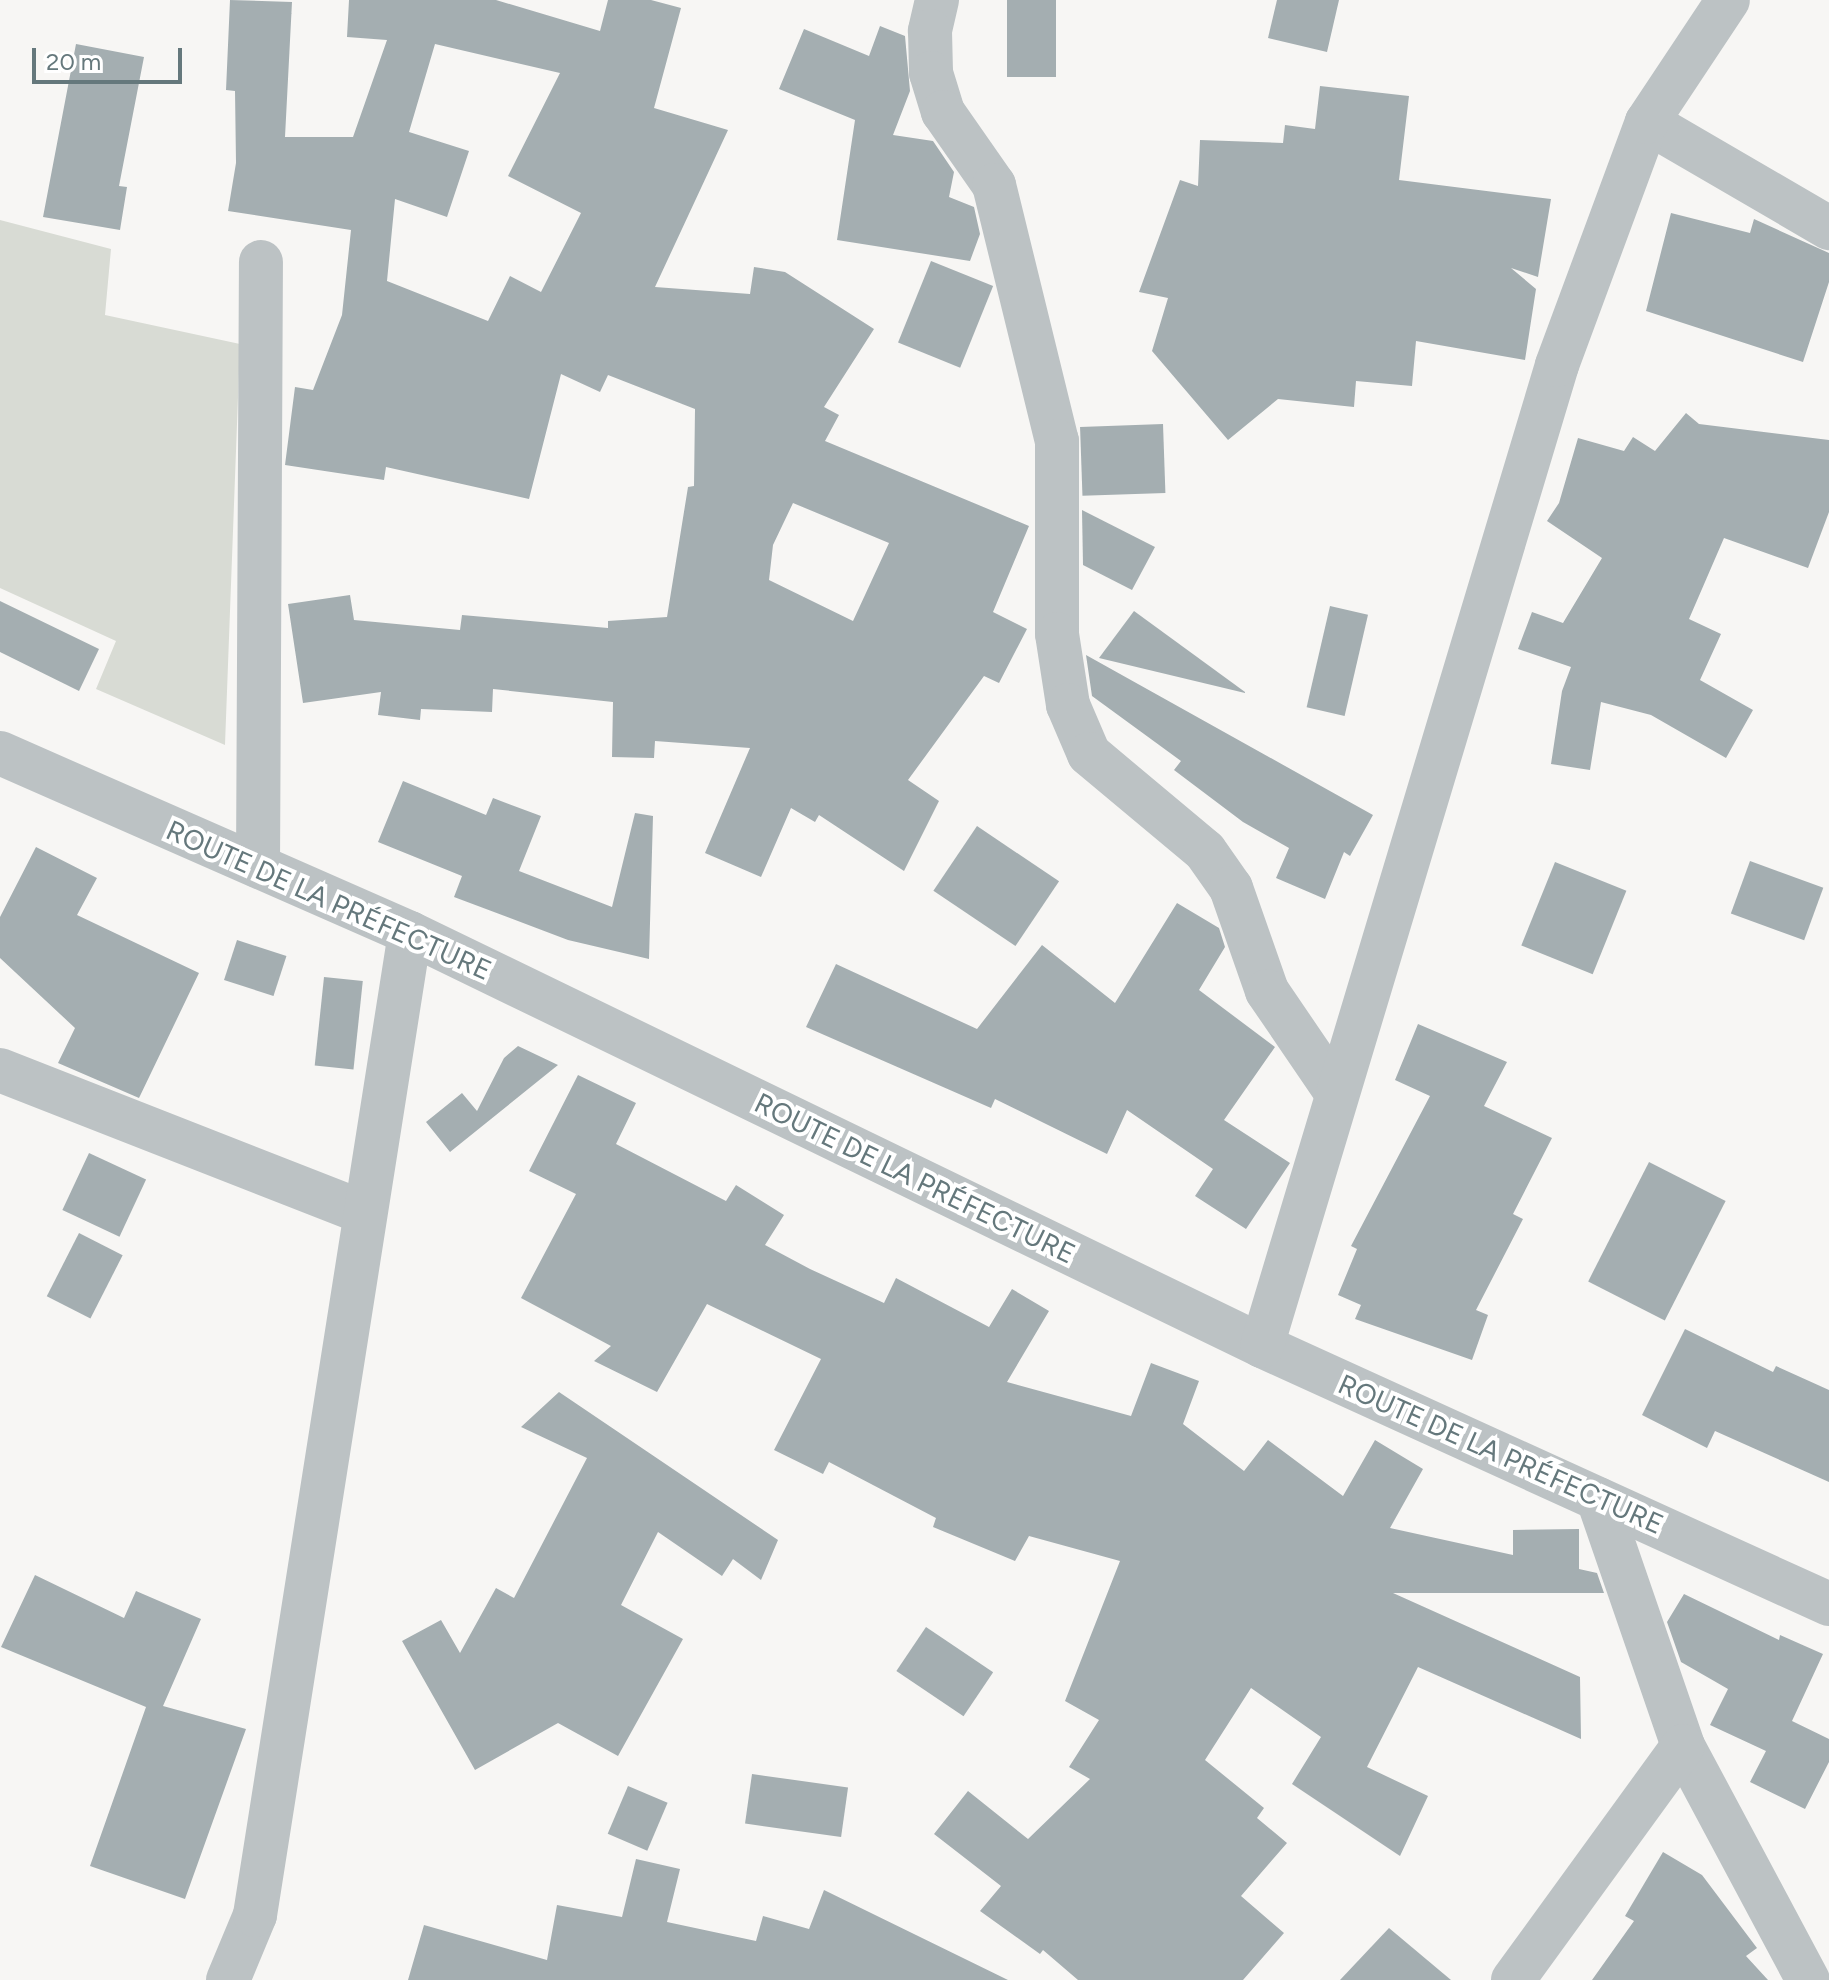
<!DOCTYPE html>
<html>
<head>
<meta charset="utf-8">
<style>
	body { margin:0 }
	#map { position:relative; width:1829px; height:1980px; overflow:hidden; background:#f7f6f4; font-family:Figtree,sans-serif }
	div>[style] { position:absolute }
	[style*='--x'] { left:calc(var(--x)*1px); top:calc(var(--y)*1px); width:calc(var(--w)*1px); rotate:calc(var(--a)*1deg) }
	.green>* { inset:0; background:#d8dbd4 }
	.building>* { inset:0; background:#a4aeb1; transform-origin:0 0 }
	.minor>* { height:44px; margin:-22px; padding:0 22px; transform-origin:22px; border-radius:22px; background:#bcc2c4 }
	span { translate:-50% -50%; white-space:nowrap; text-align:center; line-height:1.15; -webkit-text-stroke:8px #fff; paint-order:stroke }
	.street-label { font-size:28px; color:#65787c }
	.scale { position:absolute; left:32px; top:48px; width:150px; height:36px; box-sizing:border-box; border:4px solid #65787c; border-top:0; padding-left:10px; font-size:24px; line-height:28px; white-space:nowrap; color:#65787c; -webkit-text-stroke:6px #fff; paint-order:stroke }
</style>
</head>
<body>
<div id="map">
	<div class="green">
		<div style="clip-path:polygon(0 220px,111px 249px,105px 315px,240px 344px,225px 745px,96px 689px,116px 641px,0 588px)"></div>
	</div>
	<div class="building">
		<div style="clip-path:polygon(evenodd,230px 0,292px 2px,285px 137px,353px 137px,387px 40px,347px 37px,349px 0,496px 0,600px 31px,608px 0,651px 0,681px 8px,654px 108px,728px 130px,655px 287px,750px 294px,754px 267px,785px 272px,874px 329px,824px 407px,839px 415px,825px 441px,1029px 526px,993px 612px,1027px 629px,999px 683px,984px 676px,908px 780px,939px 801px,904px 871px,819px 815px,815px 822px,791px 808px,761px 877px,705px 853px,750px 748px,655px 741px,654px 758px,612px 757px,613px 702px,493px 689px,492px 712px,421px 709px,420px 720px,378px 715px,381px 692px,303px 703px,288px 604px,350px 595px,354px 620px,460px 630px,462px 615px,608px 628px,608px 621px,667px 617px,688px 487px,694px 486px,695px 409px,608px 375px,600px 392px,561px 374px,529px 499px,386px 467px,384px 480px,285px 465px,295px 387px,313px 390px,342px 315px,351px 230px,228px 211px,236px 163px,235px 91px,226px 90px,230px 0,435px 44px,560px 73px,508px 176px,581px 213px,541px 292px,510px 276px,488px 321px,387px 281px,395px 199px,447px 217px,469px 151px,409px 132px,435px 44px,230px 0,793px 503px,889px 543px,853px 621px,769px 580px,773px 545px,793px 503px)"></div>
		<div style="left:1007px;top:0;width:49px;height:77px"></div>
		<div style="clip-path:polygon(1277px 0,1339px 0,1327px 52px,1268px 38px)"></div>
		<div style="clip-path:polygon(880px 26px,905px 36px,910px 91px,893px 135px,933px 141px,954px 172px,949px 197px,974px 207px,980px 234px,970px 261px,837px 240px,855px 120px,779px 89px,804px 29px,869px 56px)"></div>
		<div style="clip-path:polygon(76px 44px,144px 57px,119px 186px,127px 187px,120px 230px,43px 217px)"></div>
		<div style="clip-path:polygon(1320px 86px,1409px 96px,1399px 180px,1551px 199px,1538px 277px,1511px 268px,1536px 289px,1525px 360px,1416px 341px,1412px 386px,1356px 381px,1354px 407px,1278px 399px,1228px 440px,1152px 351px,1168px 298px,1139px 292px,1180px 180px,1198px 186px,1200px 140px,1283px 143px,1285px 125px,1315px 129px)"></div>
		<div style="clip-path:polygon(1671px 213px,1750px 233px,1754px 219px,1829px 253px,1829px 282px,1803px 362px,1646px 311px)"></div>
		<div style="left:931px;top:261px;width:67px;height:88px;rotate:22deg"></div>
		<div style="clip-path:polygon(1686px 413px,1699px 424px,1829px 440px,1829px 512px,1808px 568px,1724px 538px,1689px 619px,1721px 634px,1700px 680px,1753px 710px,1726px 758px,1651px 715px,1601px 702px,1590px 770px,1551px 764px,1562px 691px,1571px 667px,1518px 649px,1532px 612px,1563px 623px,1602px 558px,1547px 521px,1559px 503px,1578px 438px,1624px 451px,1633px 437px,1655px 451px)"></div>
		<div style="left:1163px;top:424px;width:69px;height:83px;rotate:88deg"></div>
		<div style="clip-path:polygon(1082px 510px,1155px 547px,1132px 590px,1083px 565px)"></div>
		<div style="clip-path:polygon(0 601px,99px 649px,79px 691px,0 652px)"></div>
		<div style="left:1330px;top:606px;width:39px;height:104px;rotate:13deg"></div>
		<div style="clip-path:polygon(1134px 611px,1245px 692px,1245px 693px,1099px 658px)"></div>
		<div style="clip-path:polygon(1086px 655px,1373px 815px,1350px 856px,1344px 852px,1325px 899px,1276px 878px,1289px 848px,1243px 822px,1174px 770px,1181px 761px,1092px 696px)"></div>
		<div style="clip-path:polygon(403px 781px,486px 815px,493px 798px,541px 816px,519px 871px,612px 907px,635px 813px,653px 816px,649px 959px,568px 940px,454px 897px,462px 876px,378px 842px)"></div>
		<div style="left:977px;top:826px;width:99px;height:78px;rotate:34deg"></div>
		<div style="clip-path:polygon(36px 847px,97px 878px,77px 915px,199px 973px,139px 1098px,58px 1063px,75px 1028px,0 958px,0 917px)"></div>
		<div style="left:1750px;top:861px;width:78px;height:56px;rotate:20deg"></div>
		<div style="left:1555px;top:862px;width:77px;height:90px;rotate:22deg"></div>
		<div style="clip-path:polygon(1177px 903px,1219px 928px,1225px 947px,1199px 990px,1275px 1047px,1224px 1120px,1290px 1163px,1246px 1229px,1195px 1196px,1213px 1169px,1127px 1110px,1107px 1154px,995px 1099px,991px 1108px,806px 1027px,836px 964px,977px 1029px,1042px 945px,1115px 1003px)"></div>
		<div style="left:237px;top:940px;width:52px;height:42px;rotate:18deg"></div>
		<div style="left:324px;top:977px;width:39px;height:89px;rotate:6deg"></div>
		<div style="clip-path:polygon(1418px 1024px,1507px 1062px,1484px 1106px,1552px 1138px,1513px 1214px,1523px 1219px,1476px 1310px,1488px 1315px,1472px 1360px,1355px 1319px,1361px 1305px,1338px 1295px,1357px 1249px,1351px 1246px,1430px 1096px,1395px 1080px)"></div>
		<div style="clip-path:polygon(518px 1046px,558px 1065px,450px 1152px,426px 1122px,462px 1093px,477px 1111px,504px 1058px)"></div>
		<div style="clip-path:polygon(578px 1075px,636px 1103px,616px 1144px,726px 1201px,736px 1185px,784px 1215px,765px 1245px,810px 1269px,884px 1303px,896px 1278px,989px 1327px,1012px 1289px,1049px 1311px,1007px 1382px,1131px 1416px,1151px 1363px,1199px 1381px,1183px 1424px,1244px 1471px,1268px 1440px,1343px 1496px,1375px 1440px,1423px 1469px,1390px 1528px,1513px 1555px,1513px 1530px,1579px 1529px,1579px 1569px,1597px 1573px,1604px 1593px,1393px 1593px,1580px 1677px,1581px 1739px,1418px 1667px,1367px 1767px,1428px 1796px,1400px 1856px,1292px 1784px,1321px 1737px,1251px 1688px,1205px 1760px,1264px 1808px,1257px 1818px,1287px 1843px,1241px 1896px,1284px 1933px,1243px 1980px,1078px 1980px,1043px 1950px,1040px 1954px,980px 1911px,1001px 1886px,934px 1834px,968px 1791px,1028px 1839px,1090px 1779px,1069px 1767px,1099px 1720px,1065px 1701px,1120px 1561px,1029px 1536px,1015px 1561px,933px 1527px,936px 1518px,829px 1462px,823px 1474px,774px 1450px,821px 1359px,707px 1304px,657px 1392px,594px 1361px,611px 1346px,521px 1298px,576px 1194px,529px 1171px)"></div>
		<div style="left:89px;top:1153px;width:63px;height:63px;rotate:25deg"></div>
		<div style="left:1649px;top:1162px;width:86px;height:134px;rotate:27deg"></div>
		<div style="left:79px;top:1233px;width:49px;height:71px;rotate:27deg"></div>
		<div style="clip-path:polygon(1685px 1329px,1773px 1372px,1776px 1366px,1829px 1390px,1829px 1482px,1715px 1431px,1707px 1448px,1642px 1415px)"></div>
		<div style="clip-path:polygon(559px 1392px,778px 1540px,761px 1580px,733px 1559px,722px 1576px,658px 1532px,621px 1605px,683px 1639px,618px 1756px,558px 1723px,475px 1770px,402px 1641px,441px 1620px,460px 1653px,496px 1588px,514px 1598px,587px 1458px,521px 1427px)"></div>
		<div style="clip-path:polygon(35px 1575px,124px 1618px,136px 1591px,201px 1619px,163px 1706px,246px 1729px,185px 1899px,90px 1866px,146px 1707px,1px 1647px)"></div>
		<div style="clip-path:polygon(1684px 1594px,1779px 1640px,1780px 1635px,1823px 1654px,1792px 1721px,1829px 1739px,1829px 1762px,1805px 1809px,1750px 1782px,1766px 1751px,1710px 1725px,1728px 1689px,1681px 1662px,1667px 1622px)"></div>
		<div style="left:926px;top:1627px;width:81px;height:53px;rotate:34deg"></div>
		<div style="left:752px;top:1774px;width:97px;height:50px;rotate:8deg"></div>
		<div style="left:628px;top:1786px;width:43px;height:52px;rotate:23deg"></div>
		<div style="clip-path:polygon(1663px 1852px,1702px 1875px,1757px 1948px,1746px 1956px,1768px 1980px,1592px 1980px,1634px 1921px,1625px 1916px)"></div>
		<div style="clip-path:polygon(636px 1859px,680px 1869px,667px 1922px,756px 1941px,763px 1916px,809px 1929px,824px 1890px,1008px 1980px,408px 1980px,424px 1925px,547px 1960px,557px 1905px,622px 1917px)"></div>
		<div style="clip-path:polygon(1389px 1928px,1451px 1980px,1340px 1980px)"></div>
	</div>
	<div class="minor">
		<div style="--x:937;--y:0;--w:32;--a:103"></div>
		<div style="--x:930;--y:31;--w:42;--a:88.6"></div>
		<div style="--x:931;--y:73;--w:41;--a:72.9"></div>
		<div style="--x:943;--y:112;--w:89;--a:55.1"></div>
		<div style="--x:994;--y:185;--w:264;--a:76.2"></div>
		<div style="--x:1057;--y:441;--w:193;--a:90"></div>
		<div style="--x:1057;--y:634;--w:72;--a:81.2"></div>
		<div style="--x:1068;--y:705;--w:53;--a:66.8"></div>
		<div style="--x:1089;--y:754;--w:151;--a:39.9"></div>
		<div style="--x:1205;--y:851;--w:45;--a:54.9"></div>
		<div style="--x:1231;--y:888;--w:109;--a:70.7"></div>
		<div style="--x:1267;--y:991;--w:122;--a:55.7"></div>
		<div style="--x:1647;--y:122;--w:211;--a:30.2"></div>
		<div style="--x:0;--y:753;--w:448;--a:23.7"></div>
		<div style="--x:410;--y:933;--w:947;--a:25.86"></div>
		<div style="--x:1262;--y:1346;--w:623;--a:24.47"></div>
		<div style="--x:258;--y:866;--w:604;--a:-89.72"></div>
		<div style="--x:0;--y:1070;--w:390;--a:21.4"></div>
		<div style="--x:1262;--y:1346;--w:1024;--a:-73.26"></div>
		<div style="--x:1557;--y:365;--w:259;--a:-69.7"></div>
		<div style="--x:1647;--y:122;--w:146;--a:-56.4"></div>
		<div style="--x:1598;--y:1499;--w:261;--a:71"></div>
		<div style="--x:1683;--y:1746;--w:265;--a:61.9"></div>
		<div style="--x:228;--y:1980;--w:70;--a:-67.4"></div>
		<div style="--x:255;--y:1915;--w:994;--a:-81.03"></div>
		<div style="--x:1513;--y:1980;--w:289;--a:-54"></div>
	</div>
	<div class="street-label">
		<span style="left:329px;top:900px;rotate:24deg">ROUTE DE LA PRÉFECTURE</span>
		<span style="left:915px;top:1178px;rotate:26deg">ROUTE DE LA PRÉFECTURE</span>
		<span style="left:1501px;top:1454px;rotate:24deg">ROUTE DE LA PRÉFECTURE</span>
	</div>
	<div class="scale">20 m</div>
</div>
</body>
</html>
